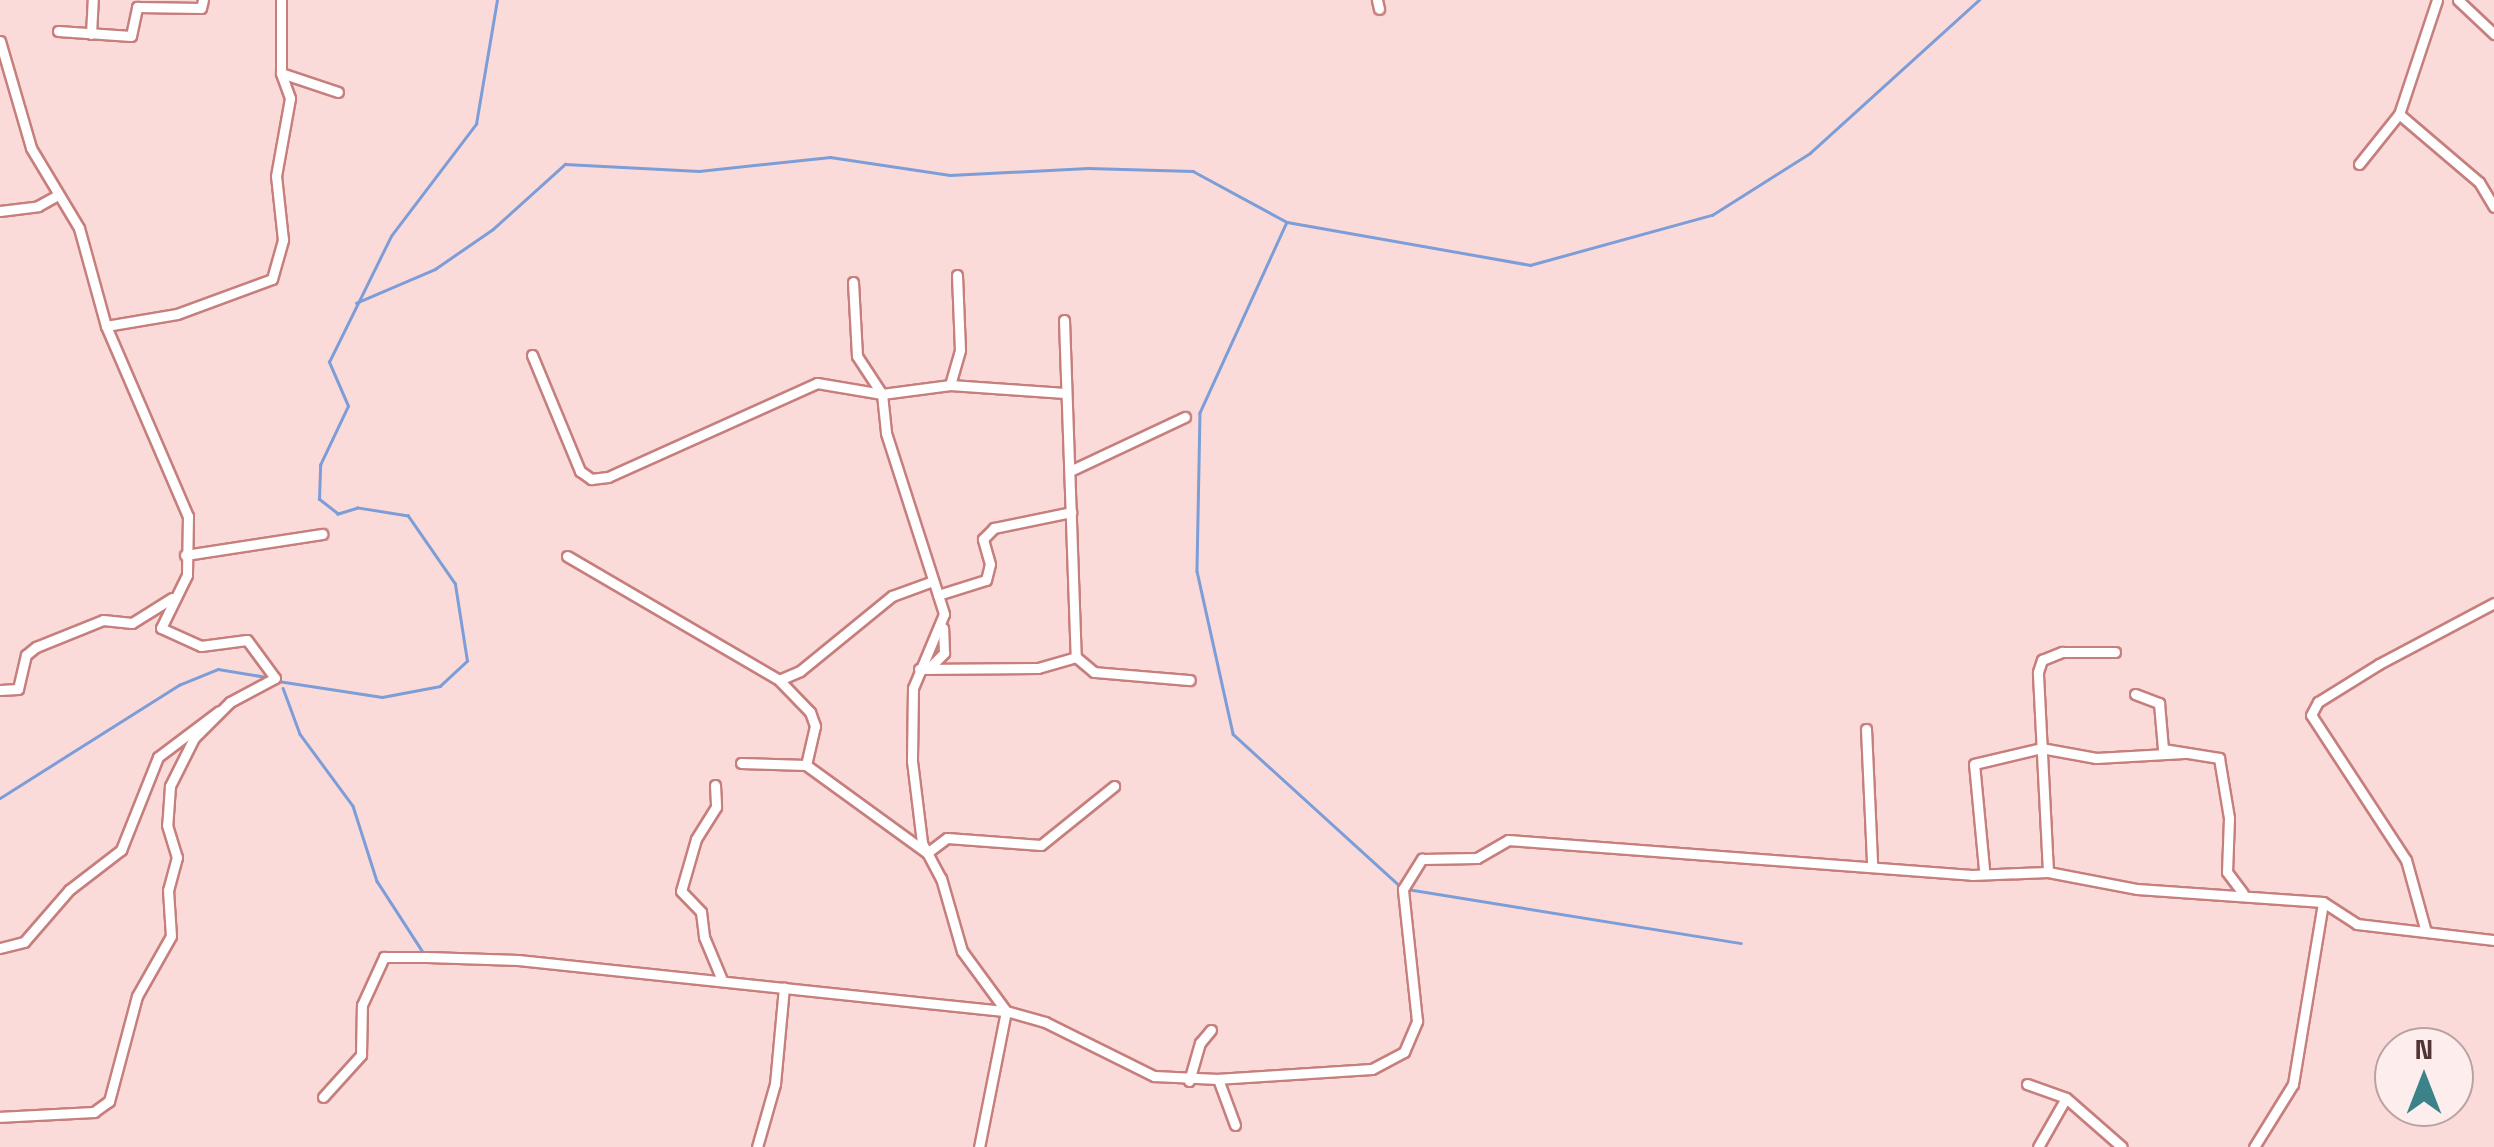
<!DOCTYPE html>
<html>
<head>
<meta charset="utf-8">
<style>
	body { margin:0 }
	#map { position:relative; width:2494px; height:1147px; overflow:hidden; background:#fbdbd9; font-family:"Space Grotesk",sans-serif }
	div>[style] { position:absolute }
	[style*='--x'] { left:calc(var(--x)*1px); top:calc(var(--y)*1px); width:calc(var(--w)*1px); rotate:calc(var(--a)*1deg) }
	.stream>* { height:2.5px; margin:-1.25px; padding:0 1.25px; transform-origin:1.25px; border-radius:1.25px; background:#7c9dd7 }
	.roads { filter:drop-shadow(2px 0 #c67f7d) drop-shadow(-2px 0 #c67f7d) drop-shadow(0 2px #c67f7d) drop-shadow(0 -2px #c67f7d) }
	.street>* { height:9px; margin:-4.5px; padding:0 4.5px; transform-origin:4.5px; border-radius:4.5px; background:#fff }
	span { translate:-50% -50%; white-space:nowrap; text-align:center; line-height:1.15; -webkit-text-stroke:8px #fdedec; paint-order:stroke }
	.north { position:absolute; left:2374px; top:1027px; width:100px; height:100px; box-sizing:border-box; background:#fdedec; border:2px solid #b9a3a2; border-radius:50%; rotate:0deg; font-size:28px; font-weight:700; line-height:40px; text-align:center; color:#523433 }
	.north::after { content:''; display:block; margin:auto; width:35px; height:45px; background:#3b8389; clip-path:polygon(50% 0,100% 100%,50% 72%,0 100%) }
</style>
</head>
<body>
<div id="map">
	<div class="stream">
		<div style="--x:1287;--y:222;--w:210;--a:114.5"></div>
		<div style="--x:1200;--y:413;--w:158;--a:91.1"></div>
		<div style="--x:1197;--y:571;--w:167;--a:77.5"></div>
		<div style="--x:1233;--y:734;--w:226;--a:42.3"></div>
		<div style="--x:356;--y:303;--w:86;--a:-23.3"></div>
		<div style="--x:435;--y:269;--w:70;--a:-34.6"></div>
		<div style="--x:493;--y:229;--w:97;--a:-42.1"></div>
		<div style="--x:565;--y:164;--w:134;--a:3"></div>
		<div style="--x:699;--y:171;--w:132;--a:-6.1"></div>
		<div style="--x:830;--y:157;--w:121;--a:8.5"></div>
		<div style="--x:950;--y:175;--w:138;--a:-2.9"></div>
		<div style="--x:1088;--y:168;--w:105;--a:1.6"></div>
		<div style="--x:1193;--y:171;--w:107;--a:28.5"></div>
		<div style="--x:1287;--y:222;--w:247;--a:10"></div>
		<div style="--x:1530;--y:265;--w:189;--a:-15.4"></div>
		<div style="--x:1712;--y:215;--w:116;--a:-32.3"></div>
		<div style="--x:1810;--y:153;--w:228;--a:-42.2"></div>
		<div style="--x:278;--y:681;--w:105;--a:8.7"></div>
		<div style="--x:382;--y:697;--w:59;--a:-10.7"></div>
		<div style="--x:440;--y:686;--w:37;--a:-43"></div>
		<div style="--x:467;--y:661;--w:78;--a:-98.9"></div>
		<div style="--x:455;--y:584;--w:83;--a:-124.7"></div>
		<div style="--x:408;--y:516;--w:51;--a:-170.9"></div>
		<div style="--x:358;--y:508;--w:21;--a:163"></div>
		<div style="--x:338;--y:514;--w:24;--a:-142"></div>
		<div style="--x:319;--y:499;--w:34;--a:-88"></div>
		<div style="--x:320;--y:465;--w:65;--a:-64.6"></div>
		<div style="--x:348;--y:406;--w:48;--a:-113.4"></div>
		<div style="--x:329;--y:362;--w:140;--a:-63.8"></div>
		<div style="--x:391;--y:236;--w:141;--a:-52.8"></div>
		<div style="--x:476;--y:124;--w:126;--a:-80.4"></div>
		<div style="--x:283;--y:688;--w:49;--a:69.7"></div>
		<div style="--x:300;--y:734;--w:89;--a:53.6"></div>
		<div style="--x:353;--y:806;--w:79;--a:72.3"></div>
		<div style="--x:377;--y:881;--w:85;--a:57.1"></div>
		<div style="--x:0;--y:798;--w:212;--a:-32.3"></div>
		<div style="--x:179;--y:685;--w:42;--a:-22.3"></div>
		<div style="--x:218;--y:669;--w:50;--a:9.3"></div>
		<div style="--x:1407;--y:889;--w:338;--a:9.2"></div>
	</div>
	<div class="roads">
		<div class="street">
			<div style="--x:281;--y:0;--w:73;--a:90"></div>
			<div style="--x:281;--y:73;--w:60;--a:18.4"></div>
			<div style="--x:1377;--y:0;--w:9;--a:77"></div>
			<div style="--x:2437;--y:0;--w:120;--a:108.4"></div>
			<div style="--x:2399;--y:114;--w:105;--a:40.4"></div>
			<div style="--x:2479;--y:182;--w:29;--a:59"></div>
			<div style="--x:2458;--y:0;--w:50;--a:43.4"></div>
			<div style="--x:58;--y:31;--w:73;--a:3.9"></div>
			<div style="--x:131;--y:36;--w:30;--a:-78"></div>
			<div style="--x:137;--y:7;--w:64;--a:0.9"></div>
			<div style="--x:201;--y:8;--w:8;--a:-76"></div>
			<div style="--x:91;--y:34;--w:34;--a:-87"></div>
			<div style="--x:0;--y:41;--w:111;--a:73.8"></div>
			<div style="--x:31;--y:148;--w:93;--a:59"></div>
			<div style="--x:79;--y:228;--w:102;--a:74.6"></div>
			<div style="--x:106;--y:326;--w:207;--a:66.7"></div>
			<div style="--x:188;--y:516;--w:59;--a:91"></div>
			<div style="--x:187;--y:575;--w:59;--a:116.1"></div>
			<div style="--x:161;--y:628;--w:44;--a:24.2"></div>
			<div style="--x:201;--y:646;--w:46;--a:-7.4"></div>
			<div style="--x:247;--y:640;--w:47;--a:53.6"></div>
			<div style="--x:275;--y:678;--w:51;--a:151.9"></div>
			<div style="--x:230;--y:702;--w:51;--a:135"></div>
			<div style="--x:194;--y:738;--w:54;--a:116.6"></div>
			<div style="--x:170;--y:786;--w:39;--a:94"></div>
			<div style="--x:167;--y:825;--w:34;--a:73"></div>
			<div style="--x:177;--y:857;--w:34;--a:105"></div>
			<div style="--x:168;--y:890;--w:46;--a:86.3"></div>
			<div style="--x:171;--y:936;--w:69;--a:119.5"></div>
			<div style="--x:137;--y:996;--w:109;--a:104.9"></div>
			<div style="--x:109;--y:1101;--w:19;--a:144"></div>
			<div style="--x:94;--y:1112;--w:94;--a:177"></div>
			<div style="--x:2359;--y:164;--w:64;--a:-51.3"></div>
			<div style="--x:0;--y:211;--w:38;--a:-7"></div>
			<div style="--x:38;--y:206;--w:23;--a:-29"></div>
			<div style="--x:853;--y:282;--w:74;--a:86.9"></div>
			<div style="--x:857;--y:356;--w:45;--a:56.7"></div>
			<div style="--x:882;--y:394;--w:39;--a:84"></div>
			<div style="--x:886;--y:433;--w:190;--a:72.2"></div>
			<div style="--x:944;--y:614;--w:80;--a:112.7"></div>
			<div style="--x:913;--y:688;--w:73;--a:90.8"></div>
			<div style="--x:912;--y:761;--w:83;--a:83"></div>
			<div style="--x:922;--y:843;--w:40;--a:62"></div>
			<div style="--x:941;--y:878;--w:76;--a:74"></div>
			<div style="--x:962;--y:951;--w:74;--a:53.7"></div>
			<div style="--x:1006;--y:1011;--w:139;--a:101.2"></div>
			<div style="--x:1064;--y:320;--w:337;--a:88"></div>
			<div style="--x:1076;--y:657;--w:23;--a:40"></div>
			<div style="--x:1094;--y:672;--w:96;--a:4.8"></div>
			<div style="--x:106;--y:326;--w:72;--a:-9.6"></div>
			<div style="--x:177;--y:314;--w:101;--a:-20.2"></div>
			<div style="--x:272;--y:279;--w:41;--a:-74.2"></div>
			<div style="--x:283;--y:240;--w:64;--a:-96.2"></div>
			<div style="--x:276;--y:176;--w:79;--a:-79.8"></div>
			<div style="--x:290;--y:98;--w:27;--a:-110"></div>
			<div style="--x:532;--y:355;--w:126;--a:67.5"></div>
			<div style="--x:580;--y:471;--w:14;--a:36"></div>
			<div style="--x:591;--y:479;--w:17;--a:-7"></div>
			<div style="--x:608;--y:477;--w:229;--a:-24.2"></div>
			<div style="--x:817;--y:383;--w:66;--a:9.6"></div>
			<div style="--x:882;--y:394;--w:69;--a:-7.5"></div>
			<div style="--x:950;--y:385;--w:115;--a:4"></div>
			<div style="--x:950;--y:385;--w:36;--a:-74"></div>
			<div style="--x:960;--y:350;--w:75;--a:-92.3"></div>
			<div style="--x:1070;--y:471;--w:127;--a:-25.2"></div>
			<div style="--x:185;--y:555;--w:139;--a:-8.7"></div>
			<div style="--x:567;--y:556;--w:246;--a:30.3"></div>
			<div style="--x:779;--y:680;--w:23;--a:-23"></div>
			<div style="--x:800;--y:671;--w:119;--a:-39.2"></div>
			<div style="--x:892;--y:596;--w:44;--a:-20.1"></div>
			<div style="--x:938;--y:595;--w:50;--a:-17.4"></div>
			<div style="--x:986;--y:580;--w:16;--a:-76"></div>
			<div style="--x:990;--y:564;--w:26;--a:-106"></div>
			<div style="--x:983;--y:539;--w:16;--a:-45"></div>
			<div style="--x:994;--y:528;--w:79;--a:-11.7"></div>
			<div style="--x:919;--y:669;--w:119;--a:-0.5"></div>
			<div style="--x:1038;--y:668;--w:40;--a:-16"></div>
			<div style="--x:928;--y:669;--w:23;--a:-45"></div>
			<div style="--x:944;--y:653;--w:25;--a:-92"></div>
			<div style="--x:779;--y:680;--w:45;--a:45.9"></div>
			<div style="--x:810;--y:712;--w:15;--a:70"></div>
			<div style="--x:815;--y:726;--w:40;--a:103"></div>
			<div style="--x:0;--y:690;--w:18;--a:-3"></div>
			<div style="--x:18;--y:689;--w:35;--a:-77"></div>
			<div style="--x:26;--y:655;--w:13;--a:-39"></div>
			<div style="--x:36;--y:647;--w:72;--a:-21.9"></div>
			<div style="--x:103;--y:620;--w:29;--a:6"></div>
			<div style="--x:132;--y:623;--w:47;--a:-32"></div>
			<div style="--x:2135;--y:694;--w:26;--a:21"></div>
			<div style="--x:2159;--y:703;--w:46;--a:85"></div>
			<div style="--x:2163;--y:749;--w:57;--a:9.1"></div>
			<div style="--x:2219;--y:758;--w:61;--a:80.5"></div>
			<div style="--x:2229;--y:818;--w:54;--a:92.1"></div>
			<div style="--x:2227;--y:872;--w:26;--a:53"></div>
			<div style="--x:1866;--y:729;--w:134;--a:87.4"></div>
			<div style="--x:741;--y:763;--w:65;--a:1.8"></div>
			<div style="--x:806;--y:765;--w:150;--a:36"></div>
			<div style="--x:927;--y:853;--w:25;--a:-37"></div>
			<div style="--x:947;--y:838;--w:94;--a:4.3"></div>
			<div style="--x:1041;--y:845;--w:94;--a:-38.9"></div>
			<div style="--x:715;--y:785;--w:22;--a:87"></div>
			<div style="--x:716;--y:807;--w:38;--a:122"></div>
			<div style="--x:696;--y:839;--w:54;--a:106.1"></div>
			<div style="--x:681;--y:891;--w:29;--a:46"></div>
			<div style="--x:701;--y:912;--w:25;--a:83"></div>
			<div style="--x:704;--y:937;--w:47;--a:67.3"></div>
			<div style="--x:1984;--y:869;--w:105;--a:-95.4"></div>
			<div style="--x:1974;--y:764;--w:69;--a:-13.4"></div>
			<div style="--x:2041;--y:748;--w:56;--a:10.3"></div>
			<div style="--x:2096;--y:758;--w:88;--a:-3.3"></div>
			<div style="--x:2048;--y:872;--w:200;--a:-92.9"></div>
			<div style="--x:2038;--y:672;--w:13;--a:-72"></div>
			<div style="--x:2042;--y:660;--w:22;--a:-22"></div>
			<div style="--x:2062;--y:652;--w:53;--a:0"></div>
			<div style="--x:2426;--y:932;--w:75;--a:-105.5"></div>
			<div style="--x:2406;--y:860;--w:173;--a:-123.2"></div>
			<div style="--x:2311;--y:715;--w:15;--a:-62"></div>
			<div style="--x:2318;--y:702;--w:72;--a:-31.9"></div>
			<div style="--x:2379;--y:664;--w:130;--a:-27.9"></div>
			<div style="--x:0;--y:948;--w:25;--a:-14"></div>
			<div style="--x:24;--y:942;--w:69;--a:-49.1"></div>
			<div style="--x:69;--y:890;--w:66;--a:-37.6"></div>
			<div style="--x:121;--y:850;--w:100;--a:-68.3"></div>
			<div style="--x:158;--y:757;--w:76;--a:-37"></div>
			<div style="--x:1216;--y:1079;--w:156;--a:-3.7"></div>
			<div style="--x:1372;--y:1069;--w:36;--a:-28"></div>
			<div style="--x:1404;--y:1052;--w:34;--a:-67"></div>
			<div style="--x:1417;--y:1021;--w:133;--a:-96.1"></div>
			<div style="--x:1403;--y:889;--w:36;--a:-58"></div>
			<div style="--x:1422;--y:859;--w:55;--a:-1"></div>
			<div style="--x:1477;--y:858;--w:36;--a:-30"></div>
			<div style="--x:1508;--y:840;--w:465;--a:4.3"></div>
			<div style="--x:1972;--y:875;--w:76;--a:-2.3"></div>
			<div style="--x:2048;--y:872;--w:91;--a:10.8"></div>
			<div style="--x:2137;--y:889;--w:186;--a:4"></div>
			<div style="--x:2323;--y:902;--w:40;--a:32.9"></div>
			<div style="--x:2357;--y:924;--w:138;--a:6.7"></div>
			<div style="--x:1189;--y:1081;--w:40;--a:-74"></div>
			<div style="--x:1200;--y:1043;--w:17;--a:-50"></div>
			<div style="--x:2027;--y:1084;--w:41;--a:19.7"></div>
			<div style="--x:2066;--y:1098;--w:74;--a:41.2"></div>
			<div style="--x:323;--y:1097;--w:57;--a:-47.9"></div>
			<div style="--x:361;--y:1055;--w:50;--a:-88.9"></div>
			<div style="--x:362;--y:1005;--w:53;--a:-65.4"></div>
			<div style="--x:384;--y:957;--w:43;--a:0"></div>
			<div style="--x:427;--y:957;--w:91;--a:1.9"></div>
			<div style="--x:518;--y:960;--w:491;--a:6"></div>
			<div style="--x:1006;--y:1011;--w:41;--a:15.8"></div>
			<div style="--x:1045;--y:1022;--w:122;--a:26.4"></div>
			<div style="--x:1154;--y:1076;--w:64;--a:2.7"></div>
			<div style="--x:1218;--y:1079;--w:49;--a:69.7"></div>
			<div style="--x:757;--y:1147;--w:66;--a:-74.1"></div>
			<div style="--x:775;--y:1084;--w:97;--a:-84.7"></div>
			<div style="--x:2038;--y:1147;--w:56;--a:-60.3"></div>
			<div style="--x:2254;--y:1147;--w:74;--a:-58.2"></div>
			<div style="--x:2293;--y:1084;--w:184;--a:-80.6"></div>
		</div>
	</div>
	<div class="north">N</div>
</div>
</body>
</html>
